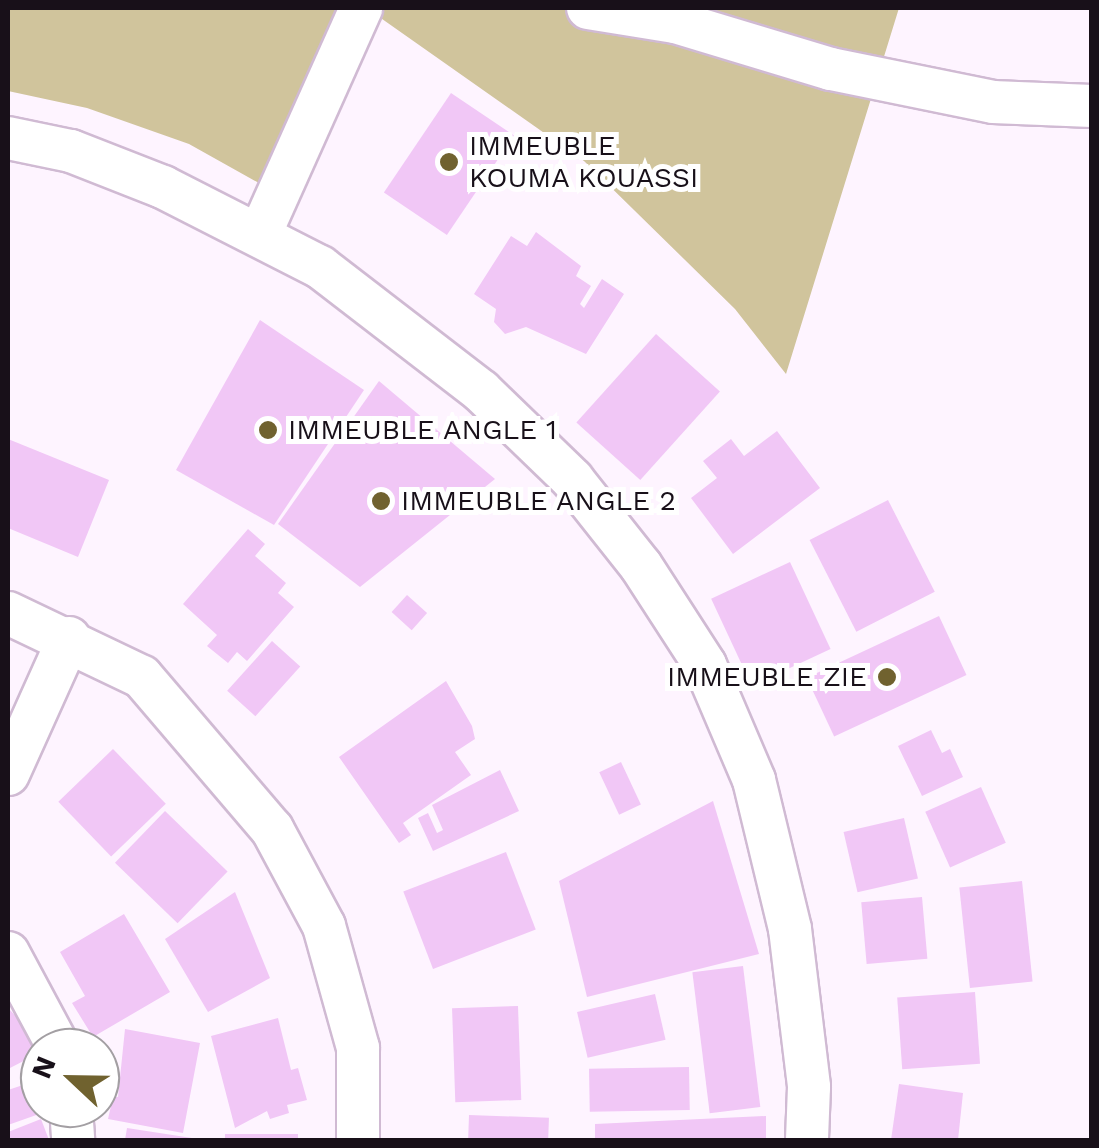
<!DOCTYPE html>
<html>
<head>
<meta charset="utf-8">
<style>
	body { margin:0 }
	#map { position:relative; width:1099px; height:1148px; overflow:hidden; background:#fef4ff; font-family:"Work Sans",sans-serif }
	div>[style] { position:absolute }
	[style*='--x'] { left:calc(var(--x)*1px); top:calc(var(--y)*1px); width:calc(var(--w)*1px); rotate:calc(var(--a)*1deg) }
	.green>* { inset:0; background:#d0c49c }
	.building>* { inset:0; background:#f1c7f6; transform-origin:0 0 }
	.roads { filter:drop-shadow(2px 0 #d0bad3) drop-shadow(-2px 0 #d0bad3) drop-shadow(0 2px #d0bad3) drop-shadow(0 -2px #d0bad3) }
	.minor>* { height:42px; margin:-21px; padding:0 21px; transform-origin:21px; border-radius:21px; background:#fff }
	.dots>* { width:28px; height:28px; translate:-50% -50%; box-sizing:border-box; border:5px solid #fff; border-radius:50% }
	span { translate:-50% -50%; white-space:nowrap; text-align:center; line-height:1.15; -webkit-text-stroke:10px #fff; paint-order:stroke }
	.poi-label { font-size:28px; color:#181019 }
	.left { translate:0 -50%; text-align:left }
	.right { translate:-100% -50%; text-align:right }
	.frame { position:absolute; inset:0; border:10px solid #181019; pointer-events:none }
	.north { position:absolute; left:20px; top:1028px; width:100px; height:100px; box-sizing:border-box; background:#fff; border:2px solid #a39fa3; border-radius:50%; rotate:292deg; font-size:28px; font-weight:700; line-height:40px; text-align:center; color:#181019 }
	.north::after { content:''; display:block; margin:auto; width:35px; height:45px; background:#70622f; clip-path:polygon(50% 0,100% 100%,50% 72%,0 100%) }
</style>
</head>
<body>
<div id="map">
	<div class="green">
		<div style="clip-path:polygon(8px 8px,899px 8px,786px 374px,735px 309px,584px 161px,375px 14px,275px 192px,189px 144px,87px 108px,8px 91px)"></div>
	</div>
	<div class="building">
		<div style="left:451px;top:93px;width:76px;height:120px;rotate:34deg"></div>
		<div style="clip-path:polygon(536px 232px,581px 266px,576px 276px,591px 286px,580px 304px,584px 308px,602px 279px,624px 294px,586px 354px,526px 327px,505px 334px,494px 322px,496px 309px,474px 294px,511px 236px,527px 246px)"></div>
		<div style="clip-path:polygon(260px 320px,364px 390px,274px 525px,176px 470px)"></div>
		<div style="left:656px;top:334px;width:86px;height:119px;rotate:42deg"></div>
		<div style="clip-path:polygon(379px 381px,495px 479px,360px 587px,278px 524px)"></div>
		<div style="clip-path:polygon(777px 431px,820px 488px,733px 554px,691px 498px,717px 478px,703px 461px,731px 439px,744px 456px)"></div>
		<div style="clip-path:polygon(8px 439px,109px 480px,78px 557px,8px 528px)"></div>
		<div style="left:888px;top:500px;width:103px;height:88px;rotate:63deg"></div>
		<div style="clip-path:polygon(248px 529px,265px 544px,255px 556px,286px 583px,278px 593px,294px 607px,247px 661px,237px 652px,228px 663px,207px 646px,217px 635px,183px 604px)"></div>
		<div style="left:790px;top:562px;width:96px;height:87px;rotate:65deg"></div>
		<div style="left:407px;top:595px;width:27px;height:23px;rotate:42deg"></div>
		<div style="left:939px;top:616px;width:65px;height:146px;rotate:65deg"></div>
		<div style="left:272px;top:641px;width:38px;height:67px;rotate:42deg"></div>
		<div style="clip-path:polygon(446px 681px,472px 726px,475px 739px,455px 752px,471px 775px,403px 823px,411px 835px,399px 843px,339px 757px)"></div>
		<div style="clip-path:polygon(931px 730px,942px 753px,950px 749px,963px 777px,922px 796px,898px 746px)"></div>
		<div style="left:113px;top:749px;width:76px;height:76px;rotate:46deg"></div>
		<div style="left:621px;top:762px;width:47px;height:24px;rotate:65deg"></div>
		<div style="clip-path:polygon(500px 770px,519px 811px,433px 851px,418px 818px,428px 813px,437px 833px,443px 830px,432px 805px)"></div>
		<div style="left:981px;top:787px;width:61px;height:61px;rotate:66deg"></div>
		<div style="clip-path:polygon(713px 801px,759px 954px,587px 997px,559px 881px)"></div>
		<div style="left:165px;top:811px;width:87px;height:72px;rotate:44deg"></div>
		<div style="left:904px;top:818px;width:62px;height:62px;rotate:77deg"></div>
		<div style="left:506px;top:852px;width:83px;height:110px;rotate:69deg"></div>
		<div style="left:1022px;top:881px;width:101px;height:63px;rotate:84deg"></div>
		<div style="clip-path:polygon(235px 892px,270px 978px,208px 1012px,165px 939px)"></div>
		<div style="left:922px;top:897px;width:62px;height:61px;rotate:85deg"></div>
		<div style="clip-path:polygon(124px 914px,170px 992px,93px 1037px,72px 1003px,85px 996px,60px 952px)"></div>
		<div style="left:743px;top:966px;width:142px;height:51px;rotate:83deg"></div>
		<div style="left:975px;top:992px;width:72px;height:78px;rotate:86deg"></div>
		<div style="left:655px;top:994px;width:47px;height:80px;rotate:77deg"></div>
		<div style="left:518px;top:1006px;width:94px;height:66px;rotate:88deg"></div>
		<div style="clip-path:polygon(8px 1008px,31px 1032px,39px 1053px,10px 1068px)"></div>
		<div style="clip-path:polygon(278px 1018px,291px 1070px,298px 1068px,307px 1100px,287px 1105px,289px 1113px,270px 1119px,267px 1111px,235px 1128px,211px 1036px)"></div>
		<div style="clip-path:polygon(125px 1029px,200px 1043px,183px 1133px,108px 1119px,113px 1097px,118px 1097px)"></div>
		<div style="left:689px;top:1067px;width:43px;height:100px;rotate:89deg"></div>
		<div style="clip-path:polygon(32px 1082px,42px 1113px,8px 1125px,8px 1090px)"></div>
		<div style="clip-path:polygon(899px 1084px,963px 1093px,958px 1140px,891px 1140px)"></div>
		<div style="left:469px;top:1115px;width:80px;height:25px;rotate:2deg"></div>
		<div style="clip-path:polygon(766px 1116px,766px 1140px,595px 1140px,595px 1124px)"></div>
		<div style="clip-path:polygon(41px 1119px,49px 1140px,8px 1140px,8px 1132px)"></div>
		<div style="clip-path:polygon(127px 1128px,192px 1138px,192px 1140px,125px 1140px)"></div>
		<div style="left:225px;top:1134px;width:73px;height:6px"></div>
	</div>
	<div class="roads">
		<div class="minor">
			<div style="--x:588;--y:8;--w:88;--a:9.1"></div>
			<div style="--x:675;--y:22;--w:163;--a:16.8"></div>
			<div style="--x:831;--y:69;--w:165;--a:11.5"></div>
			<div style="--x:993;--y:102;--w:99;--a:2.3"></div>
			<div style="--x:8;--y:138;--w:64;--a:11.7"></div>
			<div style="--x:71;--y:151;--w:99;--a:21.4"></div>
			<div style="--x:163;--y:187;--w:176;--a:27"></div>
			<div style="--x:320;--y:267;--w:203;--a:37.6"></div>
			<div style="--x:481;--y:391;--w:127;--a:44"></div>
			<div style="--x:572;--y:479;--w:111;--a:51.6"></div>
			<div style="--x:641;--y:566;--w:118;--a:57.1"></div>
			<div style="--x:705;--y:665;--w:125;--a:66.9"></div>
			<div style="--x:754;--y:780;--w:153;--a:76.4"></div>
			<div style="--x:790;--y:929;--w:159;--a:83.1"></div>
			<div style="--x:809;--y:1087;--w:53;--a:92.2"></div>
			<div style="--x:261;--y:232;--w:245;--a:-65.9"></div>
			<div style="--x:8;--y:613;--w:148;--a:25.5"></div>
			<div style="--x:142;--y:677;--w:200;--a:49.5"></div>
			<div style="--x:272;--y:829;--w:110;--a:61.8"></div>
			<div style="--x:324;--y:926;--w:127;--a:74.4"></div>
			<div style="--x:358;--y:1048;--w:92;--a:90"></div>
			<div style="--x:8;--y:774;--w:149;--a:-65.8"></div>
			<div style="--x:8;--y:953;--w:108;--a:61.8"></div>
			<div style="--x:71;--y:1108;--w:32;--a:86"></div>
		</div>
	</div>
	<div class="dots">
		<div style="left:449px;top:162px;background:#70622f"></div>
		<div style="left:268px;top:430px;background:#70622f"></div>
		<div style="left:381px;top:501px;background:#70622f"></div>
		<div style="left:887px;top:677px;background:#70622f"></div>
	</div>
	<div class="poi-label">
		<span class="left" style="left:469px;top:162px">IMMEUBLE<br>KOUMA KOUASSI</span>
		<span class="left" style="left:288px;top:430px">IMMEUBLE ANGLE 1</span>
		<span class="left" style="left:401px;top:501px">IMMEUBLE ANGLE 2</span>
		<span class="right" style="left:867px;top:677px">IMMEUBLE ZIE</span>
	</div>
	<div class="frame"></div>
	<div class="north">N</div>
</div>
</body>
</html>
